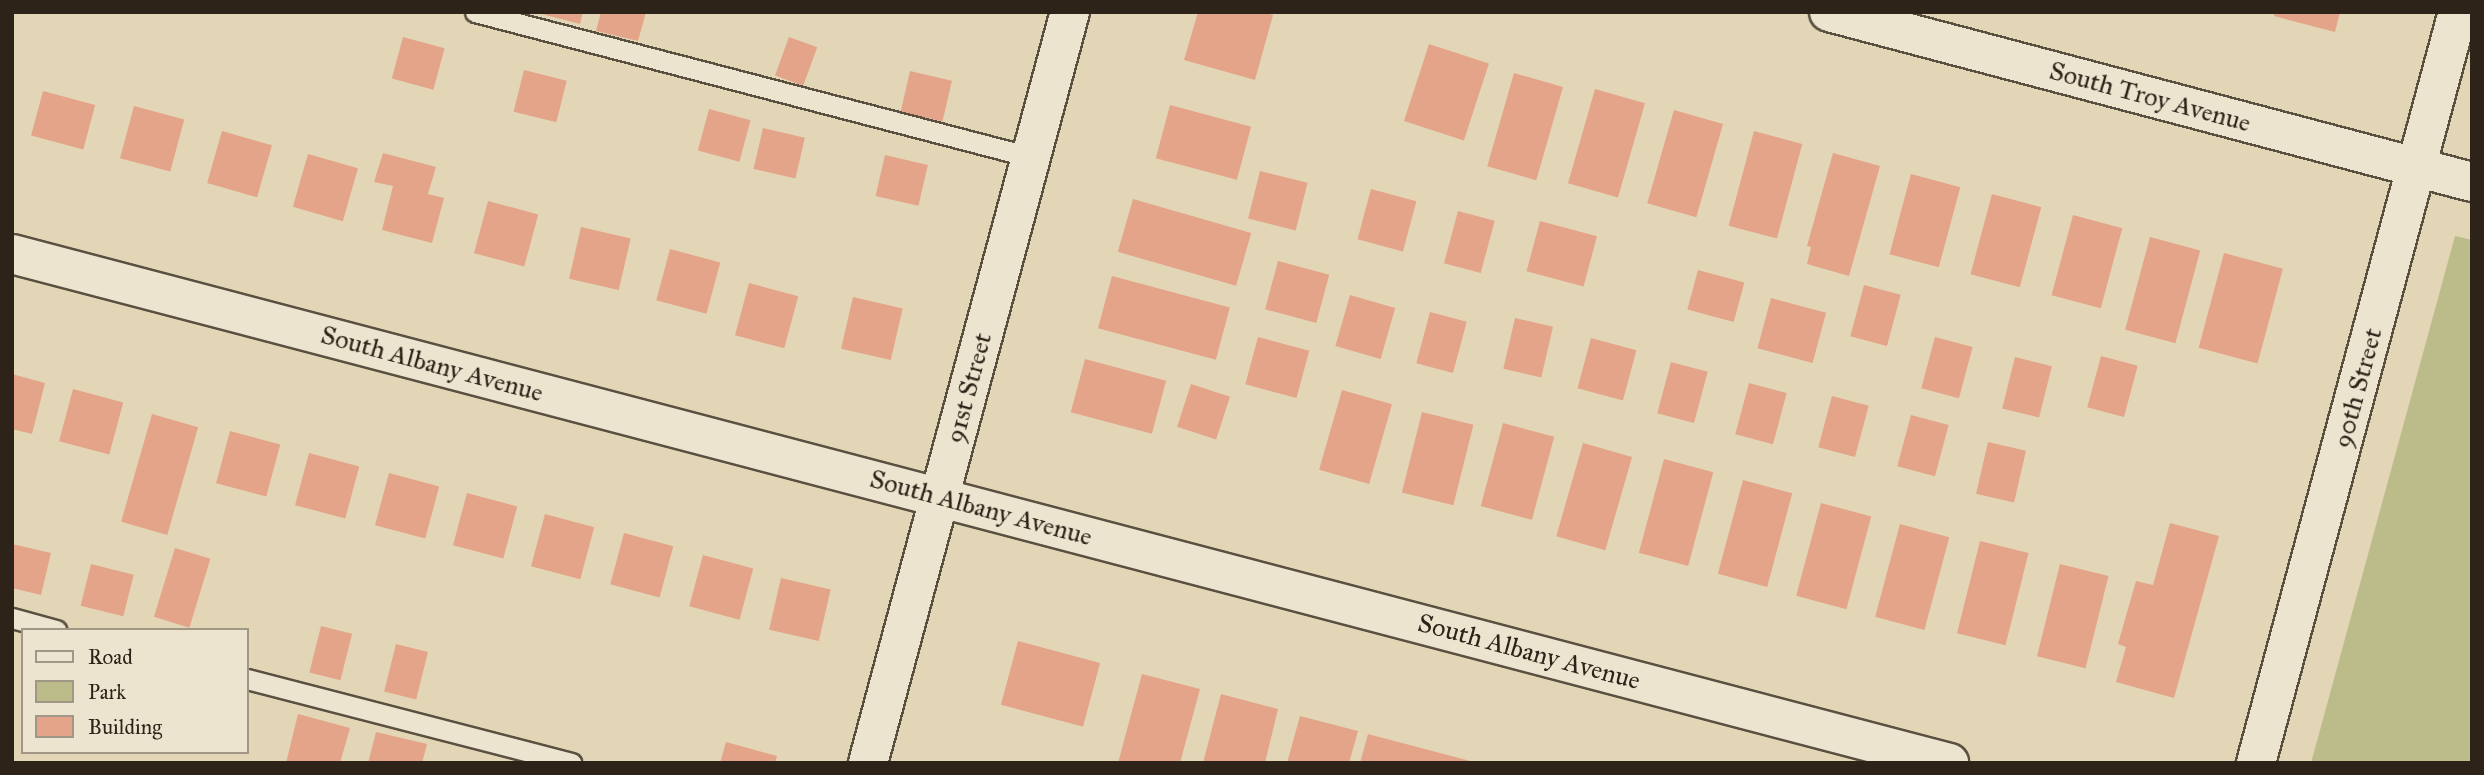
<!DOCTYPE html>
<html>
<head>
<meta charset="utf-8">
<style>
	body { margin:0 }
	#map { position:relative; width:2484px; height:775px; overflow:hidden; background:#e3d6b7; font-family:"IM FELL Great Primer",serif }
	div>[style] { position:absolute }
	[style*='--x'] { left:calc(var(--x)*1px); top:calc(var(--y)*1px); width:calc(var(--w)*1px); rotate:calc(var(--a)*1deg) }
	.green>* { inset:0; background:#bbbc89 }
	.building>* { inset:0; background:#e3a489; transform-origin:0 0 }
	.roads { filter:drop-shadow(2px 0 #5a5040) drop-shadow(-2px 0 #5a5040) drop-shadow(0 2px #5a5040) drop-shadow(0 -2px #5a5040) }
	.lane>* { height:19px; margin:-9.5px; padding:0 9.5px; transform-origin:9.5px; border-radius:9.5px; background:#ede4d0 }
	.street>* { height:38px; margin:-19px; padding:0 19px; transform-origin:19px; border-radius:19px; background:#ede4d0 }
	.secondary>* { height:38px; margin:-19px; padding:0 19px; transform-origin:19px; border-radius:19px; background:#ede4d0 }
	span { translate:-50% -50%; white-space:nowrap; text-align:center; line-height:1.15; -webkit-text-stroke:5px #ede4d0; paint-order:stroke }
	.street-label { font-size:26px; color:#2d2319 }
	.frame { position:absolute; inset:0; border:14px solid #2d2319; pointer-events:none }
	.legend { position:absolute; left:21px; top:628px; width:228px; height:126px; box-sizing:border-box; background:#ede4d0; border:2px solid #a09787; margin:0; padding:9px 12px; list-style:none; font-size:21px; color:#2d2319 }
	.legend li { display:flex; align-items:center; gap:14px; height:35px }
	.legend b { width:35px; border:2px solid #a09787 }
</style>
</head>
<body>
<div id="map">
	<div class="green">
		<div style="clip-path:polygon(2455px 236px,2472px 240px,2472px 763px,2311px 763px)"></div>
	</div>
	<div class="building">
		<div style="clip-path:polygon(534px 12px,583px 12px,580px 24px)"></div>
		<div style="clip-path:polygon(601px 12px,646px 12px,638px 41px,596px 31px)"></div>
		<div style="clip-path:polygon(1198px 12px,1261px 12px,1273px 15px,1255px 80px,1184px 60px)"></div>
		<div style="clip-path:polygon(2275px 12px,2340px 12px,2335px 32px,2274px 16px)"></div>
		<div style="left:403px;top:37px;width:43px;height:43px;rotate:15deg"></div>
		<div style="left:789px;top:37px;width:30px;height:41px;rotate:20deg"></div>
		<div style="left:1429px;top:44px;width:63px;height:81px;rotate:18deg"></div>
		<div style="left:524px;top:70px;width:44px;height:43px;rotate:14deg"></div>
		<div style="left:910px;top:71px;width:43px;height:42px;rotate:13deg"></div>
		<div style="left:1514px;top:73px;width:51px;height:97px;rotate:16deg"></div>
		<div style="left:1595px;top:89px;width:52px;height:98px;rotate:16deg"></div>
		<div style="left:43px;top:91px;width:54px;height:46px;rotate:15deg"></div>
		<div style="left:1170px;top:105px;width:84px;height:55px;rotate:15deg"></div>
		<div style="left:134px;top:106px;width:52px;height:54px;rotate:15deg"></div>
		<div style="left:709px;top:109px;width:43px;height:43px;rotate:15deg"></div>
		<div style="left:1674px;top:110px;width:51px;height:97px;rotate:16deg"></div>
		<div style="left:763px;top:128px;width:43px;height:42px;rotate:13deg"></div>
		<div style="left:222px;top:131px;width:52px;height:54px;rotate:16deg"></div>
		<div style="left:1754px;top:131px;width:50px;height:98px;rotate:15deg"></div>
		<div style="clip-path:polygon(383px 153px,436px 167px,428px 194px,444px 198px,432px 243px,382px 230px,393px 186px,374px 182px)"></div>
		<div style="clip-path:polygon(1833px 153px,1880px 166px,1849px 276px,1807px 264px,1811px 247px,1807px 246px)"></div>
		<div style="left:308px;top:154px;width:52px;height:55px;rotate:16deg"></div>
		<div style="left:885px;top:155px;width:44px;height:42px;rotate:13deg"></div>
		<div style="left:1260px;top:171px;width:49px;height:49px;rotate:14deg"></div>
		<div style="left:1911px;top:174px;width:51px;height:83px;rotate:15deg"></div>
		<div style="left:1371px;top:189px;width:47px;height:52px;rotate:15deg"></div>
		<div style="left:1992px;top:194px;width:51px;height:83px;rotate:15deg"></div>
		<div style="left:1133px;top:199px;width:123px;height:55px;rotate:16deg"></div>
		<div style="left:488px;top:201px;width:52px;height:54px;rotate:15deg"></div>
		<div style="left:1458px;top:211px;width:38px;height:54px;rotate:15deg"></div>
		<div style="left:2073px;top:215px;width:51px;height:83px;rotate:15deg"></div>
		<div style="left:1540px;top:221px;width:59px;height:52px;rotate:15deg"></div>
		<div style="left:581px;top:227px;width:51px;height:53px;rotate:13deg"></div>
		<div style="left:2150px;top:237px;width:52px;height:96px;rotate:15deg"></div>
		<div style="left:670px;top:249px;width:52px;height:53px;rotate:15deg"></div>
		<div style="left:2224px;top:253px;width:61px;height:98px;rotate:15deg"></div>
		<div style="left:1278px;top:261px;width:53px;height:50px;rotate:15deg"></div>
		<div style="left:1698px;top:270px;width:48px;height:41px;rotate:15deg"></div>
		<div style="left:1112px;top:276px;width:122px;height:54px;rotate:15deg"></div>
		<div style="left:749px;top:283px;width:51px;height:54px;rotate:15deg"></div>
		<div style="left:1864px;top:285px;width:38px;height:53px;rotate:15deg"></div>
		<div style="left:1350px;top:295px;width:47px;height:53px;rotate:16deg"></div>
		<div style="left:853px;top:297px;width:51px;height:53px;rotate:13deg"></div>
		<div style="left:1771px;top:298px;width:57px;height:52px;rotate:15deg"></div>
		<div style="left:1430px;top:312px;width:38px;height:53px;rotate:15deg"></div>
		<div style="left:1515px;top:318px;width:39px;height:52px;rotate:13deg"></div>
		<div style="left:1258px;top:337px;width:53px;height:49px;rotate:15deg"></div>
		<div style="left:1935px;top:337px;width:39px;height:53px;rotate:15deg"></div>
		<div style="left:1591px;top:338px;width:47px;height:52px;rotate:15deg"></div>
		<div style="left:2101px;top:356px;width:38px;height:53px;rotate:15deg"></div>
		<div style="left:2015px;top:357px;width:38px;height:53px;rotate:14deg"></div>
		<div style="left:1085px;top:359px;width:84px;height:55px;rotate:15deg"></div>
		<div style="left:1671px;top:362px;width:38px;height:53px;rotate:15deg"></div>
		<div style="clip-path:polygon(12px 374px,45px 383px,32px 434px,12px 429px)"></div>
		<div style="left:1749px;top:383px;width:39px;height:53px;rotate:15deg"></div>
		<div style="left:1191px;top:384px;width:41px;height:45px;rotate:18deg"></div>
		<div style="left:73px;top:389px;width:52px;height:54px;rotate:15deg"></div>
		<div style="left:1342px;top:390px;width:52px;height:83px;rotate:16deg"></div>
		<div style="left:1832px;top:396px;width:38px;height:53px;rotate:15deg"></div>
		<div style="left:1422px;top:412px;width:53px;height:83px;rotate:14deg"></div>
		<div style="left:152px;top:414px;width:48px;height:112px;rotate:16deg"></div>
		<div style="left:1911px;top:415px;width:39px;height:53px;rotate:15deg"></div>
		<div style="left:1503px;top:423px;width:53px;height:86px;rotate:15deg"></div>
		<div style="left:230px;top:431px;width:52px;height:54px;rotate:15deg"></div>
		<div style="left:1988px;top:442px;width:39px;height:53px;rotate:13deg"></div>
		<div style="left:1583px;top:443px;width:51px;height:97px;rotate:16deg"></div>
		<div style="left:309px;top:453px;width:52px;height:54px;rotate:15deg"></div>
		<div style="left:1664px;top:459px;width:51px;height:97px;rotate:15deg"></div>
		<div style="left:389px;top:473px;width:52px;height:54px;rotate:15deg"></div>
		<div style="left:1743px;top:480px;width:51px;height:97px;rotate:15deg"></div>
		<div style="left:467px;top:493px;width:52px;height:54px;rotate:15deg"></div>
		<div style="left:1821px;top:503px;width:52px;height:96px;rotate:15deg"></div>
		<div style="left:545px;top:514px;width:51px;height:54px;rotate:15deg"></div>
		<div style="clip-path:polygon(2170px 523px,2219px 536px,2174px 698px,2116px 682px,2126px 647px,2118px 644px,2136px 581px,2153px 585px)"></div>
		<div style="left:1900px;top:524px;width:51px;height:96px;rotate:15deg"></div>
		<div style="left:624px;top:533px;width:51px;height:53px;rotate:15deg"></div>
		<div style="left:1980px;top:541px;width:50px;height:95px;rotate:14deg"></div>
		<div style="clip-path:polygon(12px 544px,51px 553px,41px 595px,12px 588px)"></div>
		<div style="left:175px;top:548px;width:37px;height:72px;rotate:17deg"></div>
		<div style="left:703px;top:555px;width:52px;height:53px;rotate:15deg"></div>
		<div style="left:91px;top:564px;width:44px;height:43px;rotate:14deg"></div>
		<div style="left:2060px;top:564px;width:50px;height:95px;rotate:14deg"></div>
		<div style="left:781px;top:578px;width:51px;height:53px;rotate:13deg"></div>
		<div style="left:321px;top:626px;width:32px;height:48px;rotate:14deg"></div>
		<div style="left:1018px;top:641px;width:85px;height:66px;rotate:15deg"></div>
		<div style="left:396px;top:644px;width:33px;height:49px;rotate:14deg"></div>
		<div style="clip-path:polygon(1142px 674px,1200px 689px,1180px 763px,1118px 763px)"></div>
		<div style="clip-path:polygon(1221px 694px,1278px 709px,1265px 763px,1203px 763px)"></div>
		<div style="clip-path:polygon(298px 714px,350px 728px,340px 763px,286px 763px)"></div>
		<div style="clip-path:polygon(1300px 716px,1358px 731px,1349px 763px,1287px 763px)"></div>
		<div style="clip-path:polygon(376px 732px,427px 744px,422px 763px,368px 763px)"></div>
		<div style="clip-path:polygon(1368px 734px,1474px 762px,1474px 763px,1360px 763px)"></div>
		<div style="clip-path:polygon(726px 742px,777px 756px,775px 763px,720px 763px)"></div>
	</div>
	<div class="roads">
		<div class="lane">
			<div style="--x:475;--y:12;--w:575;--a:14.62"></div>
			<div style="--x:12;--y:618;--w:46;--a:15.3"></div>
			<div style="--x:247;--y:679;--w:335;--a:14.5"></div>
		</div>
		<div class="street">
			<div style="--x:1829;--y:12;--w:665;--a:14.81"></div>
			<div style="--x:12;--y:254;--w:2003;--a:14.72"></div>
			<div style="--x:2256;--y:763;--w:778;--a:-74.95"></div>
		</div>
		<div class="secondary">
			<div style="--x:868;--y:763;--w:778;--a:-74.95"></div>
		</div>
	</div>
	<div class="street-label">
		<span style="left:2150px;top:97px;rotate:15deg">South Troy Avenue</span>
		<span style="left:432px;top:364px;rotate:15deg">South Albany Avenue</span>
		<span style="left:969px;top:388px;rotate:-75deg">91st Street</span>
		<span style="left:2358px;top:388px;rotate:-75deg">90th Street</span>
		<span style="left:981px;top:508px;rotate:15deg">South Albany Avenue</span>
		<span style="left:1529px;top:652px;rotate:15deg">South Albany Avenue</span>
	</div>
	<div class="frame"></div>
	<ul class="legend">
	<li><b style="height:9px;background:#ede4d0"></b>Road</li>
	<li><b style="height:19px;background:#bbbc89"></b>Park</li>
	<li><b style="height:19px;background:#e3a489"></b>Building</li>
	</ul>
</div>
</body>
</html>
